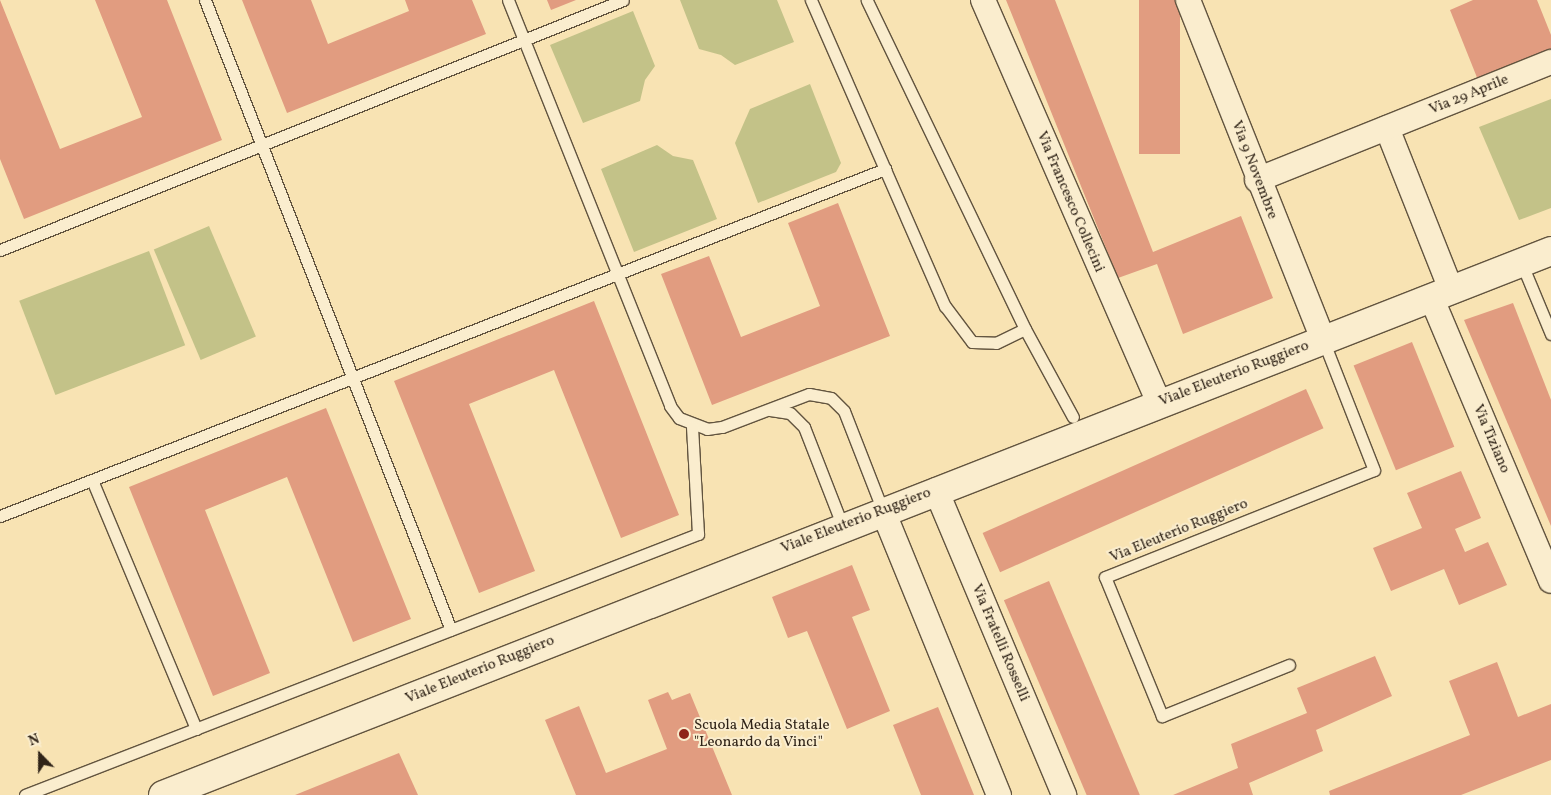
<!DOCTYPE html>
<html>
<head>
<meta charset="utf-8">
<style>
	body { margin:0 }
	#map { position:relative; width:1551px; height:795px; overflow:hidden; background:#f8e3b3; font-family:Vollkorn,serif }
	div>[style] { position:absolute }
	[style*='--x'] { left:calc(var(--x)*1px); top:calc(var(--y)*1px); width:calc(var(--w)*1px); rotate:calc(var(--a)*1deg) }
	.green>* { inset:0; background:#c3c288; transform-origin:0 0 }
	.building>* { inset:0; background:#e19c80; transform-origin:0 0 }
	.roads { filter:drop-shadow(1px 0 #62543f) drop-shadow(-1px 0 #62543f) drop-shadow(0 1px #62543f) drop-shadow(0 -1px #62543f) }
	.service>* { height:11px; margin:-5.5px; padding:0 5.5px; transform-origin:5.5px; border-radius:5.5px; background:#faedce }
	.minor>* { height:24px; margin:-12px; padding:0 12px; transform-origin:12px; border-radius:12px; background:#faedce }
	.tertiary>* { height:28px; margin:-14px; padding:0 14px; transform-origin:14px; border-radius:14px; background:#faedce }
	.dots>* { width:14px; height:14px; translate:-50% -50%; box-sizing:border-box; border:2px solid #faedce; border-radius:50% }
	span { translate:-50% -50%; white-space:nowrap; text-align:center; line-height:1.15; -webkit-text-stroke:4px #faedce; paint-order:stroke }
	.street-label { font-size:15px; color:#302418 }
	.poi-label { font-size:15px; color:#302418 }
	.left { translate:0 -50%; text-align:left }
	.north { position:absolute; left:15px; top:730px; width:50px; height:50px; -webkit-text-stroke:4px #faedce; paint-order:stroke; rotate:338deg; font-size:14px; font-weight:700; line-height:20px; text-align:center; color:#302418 }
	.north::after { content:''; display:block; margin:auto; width:18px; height:22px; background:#302418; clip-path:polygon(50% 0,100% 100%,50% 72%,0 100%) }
</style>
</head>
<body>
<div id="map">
	<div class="green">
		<div style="clip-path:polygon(680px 0,777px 0,794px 42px,735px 65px,721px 55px,699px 49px)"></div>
		<div style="clip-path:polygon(633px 11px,655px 66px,645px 80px,640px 101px,583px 123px,550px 45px)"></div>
		<div style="clip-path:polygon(810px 84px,841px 163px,836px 172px,758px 203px,735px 143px,750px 109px)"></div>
		<div style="clip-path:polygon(1551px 99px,1551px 208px,1519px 220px,1479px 127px)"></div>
		<div style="clip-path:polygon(657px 145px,673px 156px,693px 160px,717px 219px,634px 252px,601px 169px)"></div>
		<div style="left:209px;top:226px;width:120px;height:60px;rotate:67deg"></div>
		<div style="left:149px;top:251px;width:101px;height:139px;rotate:69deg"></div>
	</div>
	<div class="building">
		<div style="clip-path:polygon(0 0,60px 149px,142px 117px,95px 0,167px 0,222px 140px,24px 219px,0 159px)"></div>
		<div style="clip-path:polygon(242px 0,311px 0,328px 44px,409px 11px,405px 0,472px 0,486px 34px,287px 113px)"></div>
		<div style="clip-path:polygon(547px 0,576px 0,551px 10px)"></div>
		<div style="clip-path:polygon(1006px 0,1055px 0,1153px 252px,1241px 216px,1273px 298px,1183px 334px,1157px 264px,1118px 278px)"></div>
		<div style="left:1139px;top:0;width:41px;height:154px"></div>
		<div style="clip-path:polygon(1473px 0,1537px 0,1551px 35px,1551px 62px,1482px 90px,1450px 10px)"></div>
		<div style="clip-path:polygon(838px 203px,890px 336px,712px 405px,661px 274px,709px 256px,741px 337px,820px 306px,788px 223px)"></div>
		<div style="clip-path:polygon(594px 301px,679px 515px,621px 538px,554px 370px,469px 404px,535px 571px,479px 593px,394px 381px)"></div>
		<div style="clip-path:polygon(1513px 303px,1551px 400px,1551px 526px,1464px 320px)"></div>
		<div style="left:1412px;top:342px;width:113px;height:63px;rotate:68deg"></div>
		<div style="left:1306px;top:389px;width:43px;height:354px;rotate:66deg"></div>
		<div style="clip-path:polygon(326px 408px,411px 619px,353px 642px,287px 477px,205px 510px,270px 673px,213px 696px,129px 487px)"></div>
		<div style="clip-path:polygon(1461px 471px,1481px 518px,1455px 529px,1465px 552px,1488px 542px,1507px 585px,1459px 605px,1444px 569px,1391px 591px,1373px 548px,1422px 528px,1407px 493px)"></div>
		<div style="clip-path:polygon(852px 565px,870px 610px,852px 617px,890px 711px,847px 729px,807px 631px,788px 638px,772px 597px)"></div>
		<div style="left:1049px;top:581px;width:233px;height:49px;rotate:67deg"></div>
		<div style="clip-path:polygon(1375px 656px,1392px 696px,1316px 730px,1323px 751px,1249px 783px,1253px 795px,1173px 795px,1238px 768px,1231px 744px,1307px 713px,1297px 688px)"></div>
		<div style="clip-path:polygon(1497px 662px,1518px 717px,1551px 704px,1551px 760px,1461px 795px,1330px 795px,1329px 791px,1470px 735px,1449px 681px)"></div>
		<div style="clip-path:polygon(668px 692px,672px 700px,690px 693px,732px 795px,576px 795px,545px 720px,579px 706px,606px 773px,667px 749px,648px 700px)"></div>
		<div style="clip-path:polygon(938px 707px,974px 795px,921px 795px,893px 725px)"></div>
		<div style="clip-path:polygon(399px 753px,418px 795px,295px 795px)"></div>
	</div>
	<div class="roads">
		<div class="service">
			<div style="--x:205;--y:0;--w:676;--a:68.67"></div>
			<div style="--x:508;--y:0;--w:437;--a:68.2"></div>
			<div style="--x:670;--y:406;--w:15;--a:53"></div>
			<div style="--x:679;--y:418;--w:30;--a:21"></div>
			<div style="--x:707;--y:429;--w:15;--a:-8"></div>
			<div style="--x:722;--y:427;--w:93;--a:-20.8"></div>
			<div style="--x:809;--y:394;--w:22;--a:10"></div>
			<div style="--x:831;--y:398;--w:18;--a:45"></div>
			<div style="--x:844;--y:411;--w:107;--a:68.7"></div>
			<div style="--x:811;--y:0;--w:334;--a:66.4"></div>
			<div style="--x:945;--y:306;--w:45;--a:53.1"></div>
			<div style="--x:972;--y:342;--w:24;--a:2"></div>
			<div style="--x:996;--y:343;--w:32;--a:-26"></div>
			<div style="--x:1025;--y:329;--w:365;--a:-115.7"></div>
			<div style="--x:0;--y:250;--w:671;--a:-21.86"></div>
			<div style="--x:1521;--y:262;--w:78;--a:67.4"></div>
			<div style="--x:1025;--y:329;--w:100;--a:61.4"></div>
			<div style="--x:770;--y:410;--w:20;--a:9"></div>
			<div style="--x:790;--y:413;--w:20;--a:45"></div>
			<div style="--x:804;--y:427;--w:107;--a:68.7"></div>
			<div style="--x:92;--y:480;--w:270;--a:67.3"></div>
			<div style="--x:0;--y:516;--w:951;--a:-21.41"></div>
			<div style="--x:1289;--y:665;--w:137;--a:158.1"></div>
			<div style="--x:1162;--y:716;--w:150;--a:-112.3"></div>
			<div style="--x:1105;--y:577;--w:289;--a:-21.7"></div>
			<div style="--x:1374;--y:470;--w:140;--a:-111.4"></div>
			<div style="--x:25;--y:795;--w:722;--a:-21.2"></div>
			<div style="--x:698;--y:534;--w:108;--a:-93.2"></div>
		</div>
		<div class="minor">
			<div style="--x:983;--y:0;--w:440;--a:66.4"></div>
			<div style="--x:1188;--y:0;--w:366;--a:68.3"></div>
			<div style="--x:1387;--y:128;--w:174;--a:68.4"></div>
			<div style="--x:1257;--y:180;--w:317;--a:-21.9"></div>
			<div style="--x:1431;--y:297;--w:308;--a:67.1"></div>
			<div style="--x:936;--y:490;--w:331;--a:67.2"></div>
			<div style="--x:883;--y:511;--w:307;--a:67.8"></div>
		</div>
		<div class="tertiary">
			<div style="--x:163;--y:795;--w:1491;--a:-21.4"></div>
		</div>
	</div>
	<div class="dots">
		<div style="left:684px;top:734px;background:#8f2418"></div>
	</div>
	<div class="street-label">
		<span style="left:1469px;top:95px;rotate:-22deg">Via 29 Aprile</span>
		<span style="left:1254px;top:170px;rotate:69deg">Via 9 Novembre</span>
		<span style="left:1070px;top:202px;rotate:67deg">Via Francesco Collecini</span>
		<span style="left:1234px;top:374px;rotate:-21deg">Viale Eleuterio Ruggiero</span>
		<span style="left:1491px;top:439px;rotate:67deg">Via Tiziano</span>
		<span style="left:856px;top:521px;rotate:-21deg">Viale Eleuterio Ruggiero</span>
		<span style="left:1179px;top:531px;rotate:-22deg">Via Eleuterio Ruggiero</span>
		<span style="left:1000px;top:643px;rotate:67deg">Via Fratelli Rosselli</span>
		<span style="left:480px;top:670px;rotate:-22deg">Viale Eleuterio Ruggiero</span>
	</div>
	<div class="poi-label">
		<span class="left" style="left:694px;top:734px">Scuola Media Statale<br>"Leonardo da Vinci"</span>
	</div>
	<div class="north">N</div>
</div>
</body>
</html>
